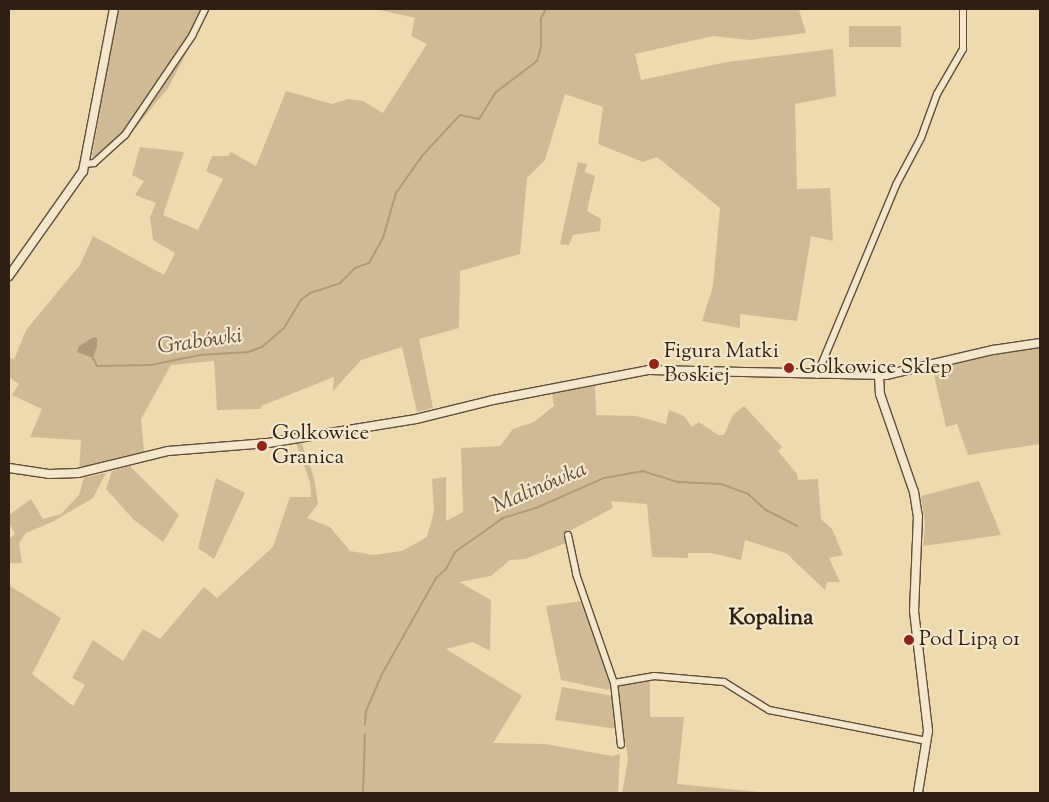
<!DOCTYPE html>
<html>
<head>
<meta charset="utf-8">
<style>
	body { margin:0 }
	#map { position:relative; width:1049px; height:802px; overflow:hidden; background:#eedaaf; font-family:"Sorts Mill Goudy",serif }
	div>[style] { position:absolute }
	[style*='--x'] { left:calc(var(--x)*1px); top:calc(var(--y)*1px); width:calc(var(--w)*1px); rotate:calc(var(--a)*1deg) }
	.green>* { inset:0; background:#ceba94; transform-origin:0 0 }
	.water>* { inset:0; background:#ad9a7a }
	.stream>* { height:2px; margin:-1px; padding:0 1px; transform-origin:1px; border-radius:1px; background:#ad9a7a }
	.roads { filter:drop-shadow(1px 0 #604e3a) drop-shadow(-1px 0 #604e3a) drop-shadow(0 1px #604e3a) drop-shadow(0 -1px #604e3a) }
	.minor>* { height:6px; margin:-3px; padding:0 3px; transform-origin:3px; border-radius:3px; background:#f4e7cb }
	.tertiary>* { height:8px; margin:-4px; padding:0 4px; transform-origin:4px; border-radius:4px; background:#f4e7cb }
	.dots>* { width:14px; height:14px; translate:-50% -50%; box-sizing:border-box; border:2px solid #f4e7cb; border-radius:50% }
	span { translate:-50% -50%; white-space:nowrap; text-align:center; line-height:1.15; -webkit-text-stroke:4.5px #f4e7cb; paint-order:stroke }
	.poi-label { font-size:21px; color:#301f13 }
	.left { translate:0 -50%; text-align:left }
	.water-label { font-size:22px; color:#5c4a37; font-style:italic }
	.neighbourhood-label { font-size:22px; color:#301f13; font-weight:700 }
	.frame { position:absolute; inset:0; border:10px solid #301f13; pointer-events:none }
</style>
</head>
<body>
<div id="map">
	<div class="green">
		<div style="clip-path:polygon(117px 9px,202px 9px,176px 59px,124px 134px,99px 156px,92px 157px)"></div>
		<div style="clip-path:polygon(376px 9px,806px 9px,799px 10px,806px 33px,750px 40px,713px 36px,635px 54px,641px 80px,727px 62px,833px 49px,836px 96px,795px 104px,797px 189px,830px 188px,833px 241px,811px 236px,797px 321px,740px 314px,740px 328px,702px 321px,713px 286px,720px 208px,657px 157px,643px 162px,598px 144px,603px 107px,565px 94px,545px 160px,527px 178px,520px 254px,460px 271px,459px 328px,419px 339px,433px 408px,417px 412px,402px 347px,361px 360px,333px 391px,334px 377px,261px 406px,261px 409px,217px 410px,214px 361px,171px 365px,141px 419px,144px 452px,116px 458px,89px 468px,79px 471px,81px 440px,30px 437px,42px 409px,12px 395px,19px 384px,9px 377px,9px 357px,14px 360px,26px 330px,80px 265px,93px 236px,164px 275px,175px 253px,153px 240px,150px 217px,156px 203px,135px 195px,144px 181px,132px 175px,140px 147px,184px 152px,163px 215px,198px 230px,223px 179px,206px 171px,212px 156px,228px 156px,231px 152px,256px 166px,286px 91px,332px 104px,348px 99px,363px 101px,383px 113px,427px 44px,411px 36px,415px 18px)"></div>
		<div style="clip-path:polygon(207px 14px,168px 88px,132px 132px,175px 68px)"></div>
		<div style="left:849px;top:26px;width:52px;height:21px"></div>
		<div style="clip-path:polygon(578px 162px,587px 164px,585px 172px,595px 176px,587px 211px,601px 219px,600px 231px,573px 235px,569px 245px,560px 244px)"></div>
		<div style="clip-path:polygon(1040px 344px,1040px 444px,968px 455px,957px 424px,946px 427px,933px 371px,936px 367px,985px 353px)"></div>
		<div style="clip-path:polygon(595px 385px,596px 415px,636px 416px,666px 424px,669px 410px,684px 416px,692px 427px,699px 422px,718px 435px,724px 435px,733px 415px,744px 406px,782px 447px,778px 451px,797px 474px,798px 480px,818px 479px,821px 519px,832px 529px,843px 555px,829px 558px,840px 582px,827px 582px,825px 590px,786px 553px,745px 540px,741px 560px,711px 553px,688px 553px,688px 558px,652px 557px,647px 504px,611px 501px,613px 508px,564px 534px,566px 543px,525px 559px,510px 560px,491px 576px,459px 582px,491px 600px,490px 651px,473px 642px,446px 649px,522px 696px,493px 743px,545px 744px,612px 756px,620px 754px,618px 793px,9px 793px,10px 586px,61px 618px,32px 674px,73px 706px,85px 685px,72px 678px,93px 640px,123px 661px,143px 629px,160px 639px,204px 587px,217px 598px,273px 547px,290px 497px,311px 497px,310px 482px,296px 443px,301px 442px,314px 477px,318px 504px,307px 518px,330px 527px,350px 551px,373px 555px,402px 551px,427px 537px,434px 511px,432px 479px,446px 477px,446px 521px,463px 512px,461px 448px,500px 446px,513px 429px,534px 422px,554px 406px,552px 394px)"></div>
		<div style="clip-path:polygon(130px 466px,179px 515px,163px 542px,133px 519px,106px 489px,112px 471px)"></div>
		<div style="clip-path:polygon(106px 473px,93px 498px,54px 521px,26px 533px,19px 543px,22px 563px,9px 563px,9px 539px,15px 534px,9px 523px,9px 515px,31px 499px,43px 519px,61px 514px,79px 495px,84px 478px)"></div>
		<div style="clip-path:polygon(216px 478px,245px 493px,214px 559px,198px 548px)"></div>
		<div style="clip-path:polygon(979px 481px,1001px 535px,923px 546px,925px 524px,921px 496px)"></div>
		<div style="clip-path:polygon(582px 601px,612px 685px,608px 690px,561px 680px,546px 606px)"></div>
		<div style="clip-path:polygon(650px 680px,650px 717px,684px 717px,677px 784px,770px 793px,622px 793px,628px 760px,617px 685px)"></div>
		<div style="clip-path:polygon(562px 687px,614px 696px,617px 729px,555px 720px)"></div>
	</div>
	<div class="water">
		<div style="clip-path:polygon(94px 337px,97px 338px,97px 346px,93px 358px,77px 352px,79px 346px)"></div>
	</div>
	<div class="stream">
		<div style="--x:93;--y:358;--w:9;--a:63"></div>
		<div style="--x:97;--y:366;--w:54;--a:-1.1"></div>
		<div style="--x:151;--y:365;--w:50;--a:-11.5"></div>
		<div style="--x:200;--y:355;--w:48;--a:-3.6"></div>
		<div style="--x:248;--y:352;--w:15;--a:-20"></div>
		<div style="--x:262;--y:347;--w:29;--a:-41"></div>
		<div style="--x:284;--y:328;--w:33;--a:-59"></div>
		<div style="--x:301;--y:300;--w:11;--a:-38"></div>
		<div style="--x:310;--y:293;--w:32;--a:-18"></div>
		<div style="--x:340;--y:283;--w:21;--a:-45"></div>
		<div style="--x:355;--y:268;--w:15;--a:-20"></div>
		<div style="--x:369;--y:263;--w:29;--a:-61"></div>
		<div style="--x:383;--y:238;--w:47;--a:-73.9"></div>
		<div style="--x:396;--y:193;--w:45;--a:-54.9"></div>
		<div style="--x:422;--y:156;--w:56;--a:-47.2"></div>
		<div style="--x:460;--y:115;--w:19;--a:12"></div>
		<div style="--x:479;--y:119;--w:32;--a:-58"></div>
		<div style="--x:496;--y:92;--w:51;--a:-37.1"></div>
		<div style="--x:537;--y:61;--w:15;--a:-74"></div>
		<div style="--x:541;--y:47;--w:29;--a:-90"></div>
		<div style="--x:541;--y:18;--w:10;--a:-61"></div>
		<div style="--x:365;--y:724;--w:13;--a:-86"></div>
		<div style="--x:366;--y:711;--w:40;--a:-66.6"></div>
		<div style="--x:382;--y:674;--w:110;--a:-60.6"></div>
		<div style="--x:436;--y:578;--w:13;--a:-42"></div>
		<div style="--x:446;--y:569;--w:19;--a:-62"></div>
		<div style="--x:455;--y:552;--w:59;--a:-35.3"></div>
		<div style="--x:503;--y:518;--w:34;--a:-17"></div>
		<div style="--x:536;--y:508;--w:74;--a:-23.8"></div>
		<div style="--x:604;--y:478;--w:39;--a:-10"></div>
		<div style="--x:642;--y:471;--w:38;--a:17"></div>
		<div style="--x:678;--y:482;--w:43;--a:2.7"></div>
		<div style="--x:721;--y:484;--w:29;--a:20"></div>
		<div style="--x:748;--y:494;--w:24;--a:42"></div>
		<div style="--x:766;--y:510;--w:35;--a:27"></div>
		<div style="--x:363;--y:793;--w:59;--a:-88.1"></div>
	</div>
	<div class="roads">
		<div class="minor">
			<div style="--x:85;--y:164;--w:9;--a:-6"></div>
			<div style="--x:94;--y:163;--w:42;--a:-42.1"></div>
			<div style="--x:125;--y:135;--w:120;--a:-55.9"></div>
			<div style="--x:192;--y:36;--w:30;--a:-64"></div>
			<div style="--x:817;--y:375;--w:206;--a:-67.4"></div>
			<div style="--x:896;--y:185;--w:53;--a:-62"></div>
			<div style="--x:921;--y:138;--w:47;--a:-70"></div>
			<div style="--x:937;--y:94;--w:52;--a:-60"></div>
			<div style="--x:963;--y:49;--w:40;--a:-90"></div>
			<div style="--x:568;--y:535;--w:40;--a:78"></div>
			<div style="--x:576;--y:574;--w:115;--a:70.8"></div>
			<div style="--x:614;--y:683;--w:62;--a:83.6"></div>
			<div style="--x:614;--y:683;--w:41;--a:-9.9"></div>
			<div style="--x:654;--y:676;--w:70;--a:4.9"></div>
			<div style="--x:724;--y:682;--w:53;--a:31.9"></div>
			<div style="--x:769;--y:710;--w:161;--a:11.1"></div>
		</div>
		<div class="tertiary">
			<div style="--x:9;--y:276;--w:128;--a:-54.8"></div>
			<div style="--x:83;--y:171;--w:165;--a:-79.2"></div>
			<div style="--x:879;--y:375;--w:19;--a:87"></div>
			<div style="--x:880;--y:394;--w:104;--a:70.9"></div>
			<div style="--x:914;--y:492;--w:24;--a:81"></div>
			<div style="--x:918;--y:516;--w:95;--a:92.4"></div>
			<div style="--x:914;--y:611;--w:121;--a:83.3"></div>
			<div style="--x:928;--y:731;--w:63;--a:99.2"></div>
			<div style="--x:9;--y:468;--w:40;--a:8.5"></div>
			<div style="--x:49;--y:474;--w:29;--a:-2"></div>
			<div style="--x:78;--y:473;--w:93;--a:-13.7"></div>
			<div style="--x:168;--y:451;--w:100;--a:-4.6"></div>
			<div style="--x:268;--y:443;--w:150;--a:-9.2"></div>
			<div style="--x:416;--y:419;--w:79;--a:-13.9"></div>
			<div style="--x:493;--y:400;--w:159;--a:-10.9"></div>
			<div style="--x:649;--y:370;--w:237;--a:1.2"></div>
			<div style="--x:886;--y:375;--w:110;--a:-13.2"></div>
			<div style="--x:993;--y:350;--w:48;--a:-8.5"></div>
		</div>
	</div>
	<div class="dots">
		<div style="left:654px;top:364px;background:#8f2418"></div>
		<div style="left:789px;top:368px;background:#8f2418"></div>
		<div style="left:262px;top:446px;background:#8f2418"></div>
		<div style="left:909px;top:640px;background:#8f2418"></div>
	</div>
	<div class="poi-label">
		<span class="left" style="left:664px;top:364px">Figura Matki<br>Boskiej</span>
		<span class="left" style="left:799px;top:368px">Golkowice Sklep</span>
		<span class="left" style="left:272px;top:446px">Golkowice<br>Granica</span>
		<span class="left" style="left:919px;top:640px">Pod Lipą 01</span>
	</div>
	<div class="water-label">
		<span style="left:200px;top:343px;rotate:-8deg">Grabówki</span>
		<span style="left:540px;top:489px;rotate:-23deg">Malinówka</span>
	</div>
	<div class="neighbourhood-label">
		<span style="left:771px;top:620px">Kopalina</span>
	</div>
	<div class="frame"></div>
</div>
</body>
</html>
